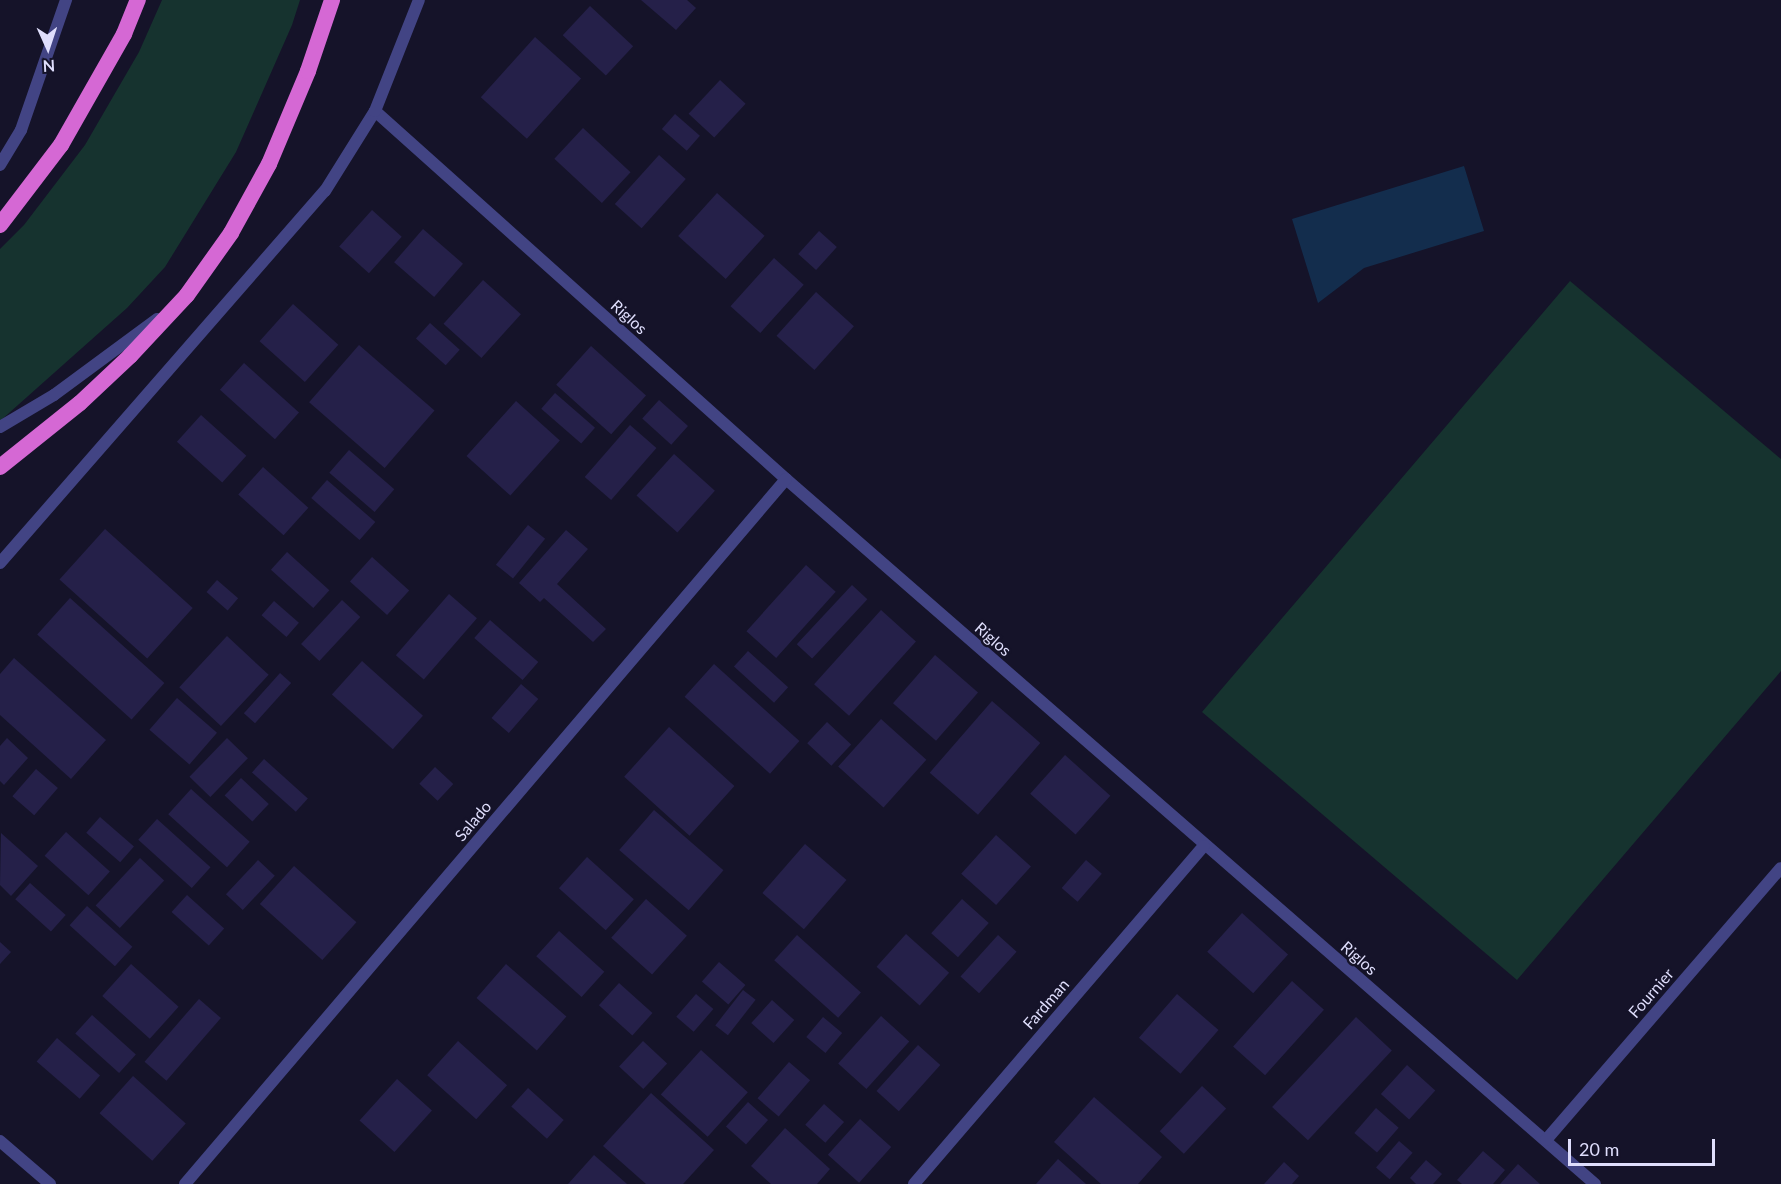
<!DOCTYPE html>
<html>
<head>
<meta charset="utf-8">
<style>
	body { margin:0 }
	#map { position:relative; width:1781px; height:1184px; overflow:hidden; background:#151329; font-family:Lato,sans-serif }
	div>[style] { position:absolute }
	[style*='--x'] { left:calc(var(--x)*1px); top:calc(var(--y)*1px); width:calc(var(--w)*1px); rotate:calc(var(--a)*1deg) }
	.green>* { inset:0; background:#16332f }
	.water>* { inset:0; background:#132d4d }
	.building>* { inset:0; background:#252049; transform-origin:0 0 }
	.service>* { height:12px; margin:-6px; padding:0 6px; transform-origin:6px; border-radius:6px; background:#424484 }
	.minor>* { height:12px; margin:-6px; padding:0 6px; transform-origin:6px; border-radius:6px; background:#424484 }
	.trunk>* { height:16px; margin:-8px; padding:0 8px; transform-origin:8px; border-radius:8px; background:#d568d4 }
	span { translate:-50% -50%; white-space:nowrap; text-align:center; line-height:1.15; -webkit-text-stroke:5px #151329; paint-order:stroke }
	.street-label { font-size:16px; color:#dfdefc }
	.north { position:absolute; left:18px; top:18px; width:60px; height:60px; -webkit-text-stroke:4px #151329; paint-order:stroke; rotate:177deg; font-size:16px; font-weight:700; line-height:24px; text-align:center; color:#dfdefc }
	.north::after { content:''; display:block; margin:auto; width:21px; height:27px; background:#dfdefc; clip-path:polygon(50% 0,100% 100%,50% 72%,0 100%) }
	.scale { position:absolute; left:1568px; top:1139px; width:147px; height:27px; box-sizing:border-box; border:3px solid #dfdefc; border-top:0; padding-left:8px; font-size:18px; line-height:21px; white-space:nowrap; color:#dfdefc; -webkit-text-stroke:4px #151329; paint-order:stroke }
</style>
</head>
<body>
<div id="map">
	<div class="green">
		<div style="clip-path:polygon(162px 0,300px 0,292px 25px,236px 152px,165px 267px,127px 308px,0 421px,0 249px,24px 225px,85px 145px,139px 52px)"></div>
		<div style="clip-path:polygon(1570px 281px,1781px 459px,1781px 671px,1517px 980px,1202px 712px)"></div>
	</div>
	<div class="water">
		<div style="clip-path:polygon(1464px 166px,1484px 231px,1364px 268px,1318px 303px,1292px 219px)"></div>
	</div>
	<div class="building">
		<div style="clip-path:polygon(641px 0,687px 0,696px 8px,676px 30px)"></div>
		<div style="left:590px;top:6px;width:59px;height:40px;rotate:43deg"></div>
		<div style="left:535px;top:37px;width:62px;height:81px;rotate:42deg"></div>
		<div style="left:720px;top:80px;width:35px;height:46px;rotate:43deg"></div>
		<div style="left:675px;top:114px;width:33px;height:20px;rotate:41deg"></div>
		<div style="left:583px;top:128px;width:65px;height:42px;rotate:43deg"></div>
		<div style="left:659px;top:155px;width:36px;height:66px;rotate:42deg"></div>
		<div style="left:717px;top:193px;width:64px;height:58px;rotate:42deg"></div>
		<div style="left:372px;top:210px;width:40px;height:49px;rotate:42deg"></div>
		<div style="left:423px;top:229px;width:53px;height:44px;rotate:41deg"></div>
		<div style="left:819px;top:231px;width:24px;height:31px;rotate:42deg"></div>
		<div style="left:774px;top:258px;width:40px;height:65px;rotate:42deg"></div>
		<div style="left:483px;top:280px;width:51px;height:59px;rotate:42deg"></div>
		<div style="left:816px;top:292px;width:51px;height:59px;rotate:42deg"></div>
		<div style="left:293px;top:304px;width:61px;height:50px;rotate:42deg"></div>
		<div style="left:430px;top:323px;width:40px;height:21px;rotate:42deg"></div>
		<div style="left:359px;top:345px;width:100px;height:76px;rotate:41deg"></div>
		<div style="left:591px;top:346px;width:74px;height:52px;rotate:42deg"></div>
		<div style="left:244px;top:363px;width:74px;height:36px;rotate:42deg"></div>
		<div style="left:555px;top:393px;width:53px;height:21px;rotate:41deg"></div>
		<div style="left:659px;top:400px;width:39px;height:25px;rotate:42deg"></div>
		<div style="left:516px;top:401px;width:59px;height:74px;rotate:42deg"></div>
		<div style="left:201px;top:415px;width:61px;height:36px;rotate:42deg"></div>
		<div style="left:630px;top:425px;width:35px;height:69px;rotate:41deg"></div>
		<div style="left:349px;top:450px;width:60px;height:30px;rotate:41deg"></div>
		<div style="left:674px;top:454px;width:55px;height:56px;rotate:42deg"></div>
		<div style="left:263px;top:467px;width:61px;height:37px;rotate:42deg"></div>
		<div style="left:327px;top:480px;width:64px;height:24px;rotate:41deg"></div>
		<div style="left:528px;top:525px;width:22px;height:51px;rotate:39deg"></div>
		<div style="left:105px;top:529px;width:118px;height:68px;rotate:42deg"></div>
		<div style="clip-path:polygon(566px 530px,588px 549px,557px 584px,606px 629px,593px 642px,544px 598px,540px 602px,519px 583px)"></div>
		<div style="left:287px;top:552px;width:57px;height:24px;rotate:42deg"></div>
		<div style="left:372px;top:557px;width:50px;height:33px;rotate:42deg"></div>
		<div style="left:806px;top:565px;width:40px;height:89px;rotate:42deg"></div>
		<div style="left:217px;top:580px;width:28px;height:16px;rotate:41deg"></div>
		<div style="left:852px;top:585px;width:21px;height:81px;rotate:43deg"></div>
		<div style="left:449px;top:594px;width:37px;height:81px;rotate:41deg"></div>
		<div style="left:70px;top:598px;width:127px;height:49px;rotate:42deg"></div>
		<div style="left:342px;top:600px;width:25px;height:60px;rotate:43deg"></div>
		<div style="left:274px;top:601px;width:33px;height:19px;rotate:41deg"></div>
		<div style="left:881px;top:610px;width:47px;height:100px;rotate:42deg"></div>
		<div style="left:490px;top:620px;width:64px;height:24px;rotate:41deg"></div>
		<div style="left:227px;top:636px;width:57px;height:70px;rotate:43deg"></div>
		<div style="left:748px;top:651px;width:54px;height:21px;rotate:42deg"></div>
		<div style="left:935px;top:655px;width:57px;height:64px;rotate:41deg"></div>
		<div style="clip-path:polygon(14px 658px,106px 740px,71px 779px,0 715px,0 674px)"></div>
		<div style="left:362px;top:661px;width:82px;height:45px;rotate:42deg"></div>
		<div style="left:714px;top:664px;width:115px;height:44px;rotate:42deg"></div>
		<div style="left:280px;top:673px;width:15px;height:54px;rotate:42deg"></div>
		<div style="left:521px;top:684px;width:23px;height:45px;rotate:41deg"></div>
		<div style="left:177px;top:698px;width:53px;height:42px;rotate:41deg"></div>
		<div style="left:992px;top:701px;width:64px;height:95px;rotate:41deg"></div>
		<div style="left:881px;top:719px;width:61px;height:64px;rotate:42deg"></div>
		<div style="left:827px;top:722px;width:33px;height:29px;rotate:43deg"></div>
		<div style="left:669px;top:727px;width:88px;height:67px;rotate:42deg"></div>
		<div style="clip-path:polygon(7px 738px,28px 758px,4px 785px,0 781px,0 746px)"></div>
		<div style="left:227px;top:738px;width:29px;height:54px;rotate:44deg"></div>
		<div style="left:1065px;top:755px;width:61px;height:52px;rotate:42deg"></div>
		<div style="left:264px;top:759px;width:59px;height:18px;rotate:42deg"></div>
		<div style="left:435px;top:767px;width:25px;height:23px;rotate:43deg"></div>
		<div style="left:36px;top:769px;width:29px;height:36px;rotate:41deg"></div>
		<div style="left:241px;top:778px;width:38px;height:24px;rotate:43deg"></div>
		<div style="left:191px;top:789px;width:79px;height:34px;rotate:42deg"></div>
		<div style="left:654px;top:810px;width:92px;height:53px;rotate:41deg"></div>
		<div style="left:100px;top:817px;width:45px;height:21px;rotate:41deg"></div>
		<div style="left:157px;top:819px;width:72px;height:28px;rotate:42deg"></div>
		<div style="left:66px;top:832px;width:59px;height:32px;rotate:42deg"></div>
		<div style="clip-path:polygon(1px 833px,38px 866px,11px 896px,0 885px)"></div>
		<div style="left:996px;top:835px;width:47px;height:52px;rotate:42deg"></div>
		<div style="left:805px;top:844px;width:55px;height:65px;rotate:41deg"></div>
		<div style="left:587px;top:857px;width:63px;height:42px;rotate:42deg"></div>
		<div style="left:140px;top:858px;width:33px;height:65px;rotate:43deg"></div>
		<div style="left:258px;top:860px;width:23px;height:47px;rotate:43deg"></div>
		<div style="left:1086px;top:860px;width:21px;height:37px;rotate:41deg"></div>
		<div style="left:294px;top:866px;width:84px;height:51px;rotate:42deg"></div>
		<div style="left:30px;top:883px;width:48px;height:22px;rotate:42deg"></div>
		<div style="left:187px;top:895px;width:50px;height:23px;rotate:42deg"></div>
		<div style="left:646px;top:899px;width:55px;height:52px;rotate:42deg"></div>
		<div style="left:962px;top:899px;width:36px;height:46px;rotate:42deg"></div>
		<div style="left:87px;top:906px;width:61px;height:26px;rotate:42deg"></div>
		<div style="left:1242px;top:913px;width:62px;height:52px;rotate:42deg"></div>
		<div style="left:559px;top:931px;width:61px;height:34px;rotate:42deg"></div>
		<div style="left:906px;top:934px;width:58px;height:44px;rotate:42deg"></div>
		<div style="left:797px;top:935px;width:86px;height:34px;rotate:42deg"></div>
		<div style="left:998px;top:935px;width:25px;height:56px;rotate:42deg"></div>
		<div style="clip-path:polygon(0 942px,11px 952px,0 964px)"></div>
		<div style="left:719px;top:962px;width:35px;height:26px;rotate:41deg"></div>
		<div style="left:131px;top:964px;width:64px;height:43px;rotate:42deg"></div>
		<div style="left:506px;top:964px;width:80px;height:45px;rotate:41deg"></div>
		<div style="left:1292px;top:981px;width:43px;height:88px;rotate:42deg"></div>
		<div style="left:619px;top:983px;width:45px;height:30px;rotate:42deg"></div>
		<div style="left:743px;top:990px;width:16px;height:45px;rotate:38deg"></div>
		<div style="left:696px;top:994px;width:23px;height:30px;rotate:41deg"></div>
		<div style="left:1177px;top:994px;width:55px;height:58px;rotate:41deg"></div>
		<div style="left:199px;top:999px;width:29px;height:83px;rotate:41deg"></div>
		<div style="left:772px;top:1000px;width:30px;height:31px;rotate:42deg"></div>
		<div style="left:92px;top:1015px;width:59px;height:25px;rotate:42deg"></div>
		<div style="left:881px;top:1016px;width:38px;height:64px;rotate:42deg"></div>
		<div style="left:823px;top:1017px;width:25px;height:26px;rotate:40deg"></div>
		<div style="left:1356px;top:1017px;width:49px;height:123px;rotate:43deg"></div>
		<div style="left:57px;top:1038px;width:57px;height:31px;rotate:41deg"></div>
		<div style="left:458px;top:1041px;width:66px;height:46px;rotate:42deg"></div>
		<div style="left:643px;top:1041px;width:33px;height:35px;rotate:43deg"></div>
		<div style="left:918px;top:1045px;width:30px;height:62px;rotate:42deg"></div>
		<div style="left:701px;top:1050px;width:63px;height:60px;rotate:42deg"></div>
		<div style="left:789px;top:1062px;width:28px;height:48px;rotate:41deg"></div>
		<div style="left:1407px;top:1065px;width:38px;height:39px;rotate:42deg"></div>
		<div style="left:133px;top:1076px;width:71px;height:50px;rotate:42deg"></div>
		<div style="left:397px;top:1079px;width:47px;height:56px;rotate:42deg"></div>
		<div style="left:1202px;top:1086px;width:33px;height:62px;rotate:43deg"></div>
		<div style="left:528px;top:1088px;width:48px;height:25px;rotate:42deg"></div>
		<div style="clip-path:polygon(651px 1093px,714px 1150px,683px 1184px,646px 1184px,603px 1146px)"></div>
		<div style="clip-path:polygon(1094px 1097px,1162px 1157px,1138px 1184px,1101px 1184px,1054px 1142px)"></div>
		<div style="left:748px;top:1102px;width:27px;height:33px;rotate:42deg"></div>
		<div style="left:824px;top:1104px;width:27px;height:28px;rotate:42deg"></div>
		<div style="left:1376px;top:1108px;width:30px;height:33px;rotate:41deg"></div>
		<div style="left:860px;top:1119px;width:42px;height:48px;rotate:42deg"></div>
		<div style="clip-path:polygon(785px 1128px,830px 1169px,817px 1184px,771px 1184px,751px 1166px)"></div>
		<div style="left:1399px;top:1141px;width:18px;height:35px;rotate:41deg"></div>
		<div style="clip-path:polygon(1483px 1151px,1505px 1170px,1493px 1184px,1462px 1184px,1457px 1180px)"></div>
		<div style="clip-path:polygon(594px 1155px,627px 1184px,568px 1184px)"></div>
		<div style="clip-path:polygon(1058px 1159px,1086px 1184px,1036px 1184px)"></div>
		<div style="clip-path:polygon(1426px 1160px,1442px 1174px,1433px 1184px,1416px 1184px,1410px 1178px)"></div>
		<div style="clip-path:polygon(1284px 1162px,1299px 1176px,1292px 1184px,1264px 1184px)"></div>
		<div style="clip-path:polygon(1518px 1164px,1540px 1184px,1500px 1184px)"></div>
	</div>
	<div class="service">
		<div style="--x:0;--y:165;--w:41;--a:-59"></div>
		<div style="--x:21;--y:130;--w:138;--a:-70.9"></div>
		<div style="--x:0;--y:427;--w:63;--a:-30.7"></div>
		<div style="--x:54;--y:395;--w:128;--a:-36.4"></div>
	</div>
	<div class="minor">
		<div style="--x:375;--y:111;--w:552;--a:41.84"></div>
		<div style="--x:786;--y:479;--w:1073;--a:41.07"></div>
		<div style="--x:0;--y:563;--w:494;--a:-48.9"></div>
		<div style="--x:325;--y:191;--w:94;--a:-58"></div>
		<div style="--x:375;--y:111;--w:119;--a:-68.4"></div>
		<div style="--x:1546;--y:1140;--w:359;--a:-49.2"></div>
		<div style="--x:0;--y:1141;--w:66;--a:40.7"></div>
		<div style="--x:185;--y:1184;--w:926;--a:-49.55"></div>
		<div style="--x:914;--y:1184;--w:445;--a:-49.4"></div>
	</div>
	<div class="trunk">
		<div style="--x:0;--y:225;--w:101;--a:-52.7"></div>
		<div style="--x:61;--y:145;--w:128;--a:-60.4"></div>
		<div style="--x:124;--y:34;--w:37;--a:-68"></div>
		<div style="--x:0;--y:467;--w:102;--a:-38.7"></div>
		<div style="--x:80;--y:403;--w:69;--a:-43.2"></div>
		<div style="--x:130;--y:356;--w:83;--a:-46.9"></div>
		<div style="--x:187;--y:295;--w:76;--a:-54.6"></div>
		<div style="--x:231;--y:233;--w:79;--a:-61.2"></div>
		<div style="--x:269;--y:164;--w:101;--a:-67.2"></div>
		<div style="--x:308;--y:71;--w:75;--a:-71.3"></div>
	</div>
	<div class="street-label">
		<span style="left:629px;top:317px;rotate:42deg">Riglos</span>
		<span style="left:993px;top:639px;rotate:41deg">Riglos</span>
		<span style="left:473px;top:821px;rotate:-50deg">Salado</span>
		<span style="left:1359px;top:958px;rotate:41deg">Riglos</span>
		<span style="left:1651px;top:993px;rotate:-49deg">Fournier</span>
		<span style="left:1046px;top:1004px;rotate:-49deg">Fardman</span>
	</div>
	<div class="north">N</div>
	<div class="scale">20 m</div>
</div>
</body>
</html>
